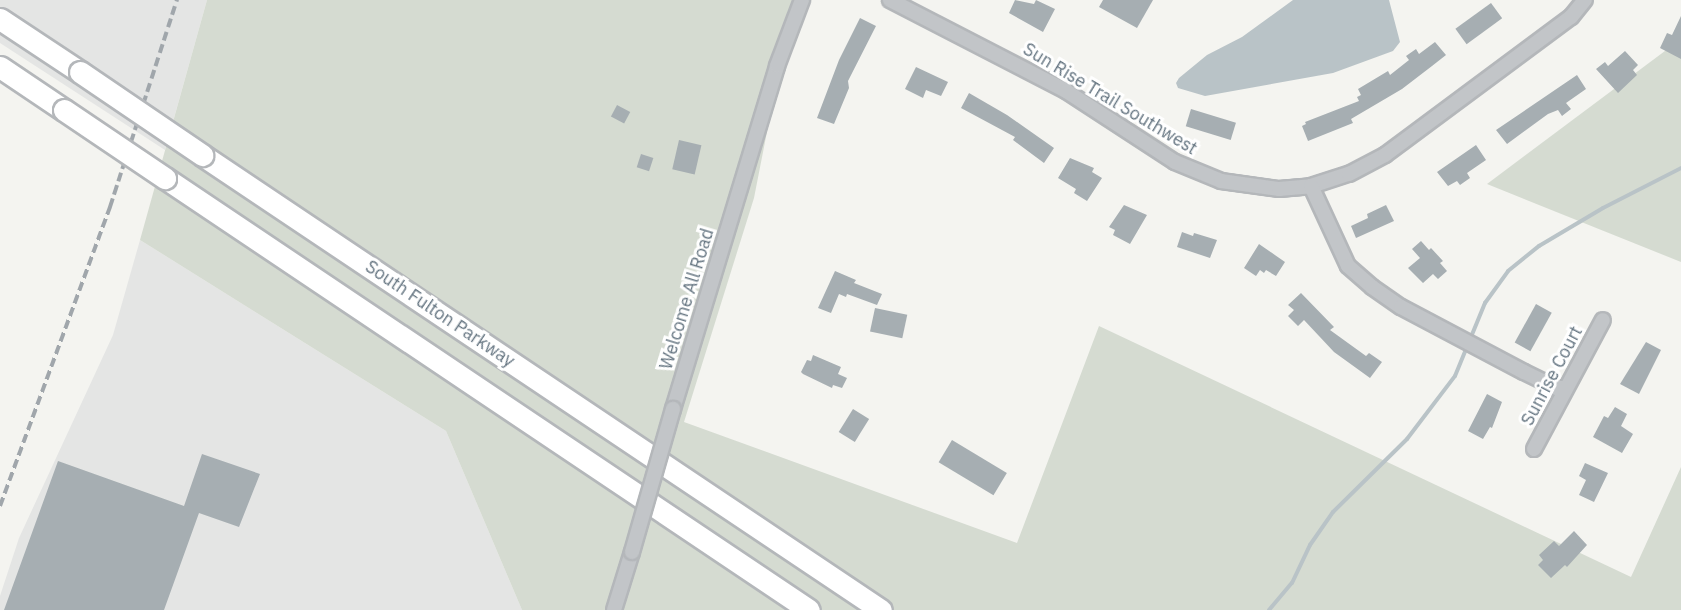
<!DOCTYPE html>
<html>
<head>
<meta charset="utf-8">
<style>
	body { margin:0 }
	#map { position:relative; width:1681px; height:610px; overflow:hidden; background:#f4f4f0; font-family:"IBM Plex Sans",sans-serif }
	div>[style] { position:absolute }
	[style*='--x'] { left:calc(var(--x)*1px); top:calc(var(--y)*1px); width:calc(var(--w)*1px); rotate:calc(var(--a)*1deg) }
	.built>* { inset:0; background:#e4e5e4 }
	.green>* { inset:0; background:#d5dbd1 }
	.water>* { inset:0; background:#b9c3c7 }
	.stream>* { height:4px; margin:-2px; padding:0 2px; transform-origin:2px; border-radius:2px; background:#b9c3c7 }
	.building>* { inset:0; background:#a6aeb2; transform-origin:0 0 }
	.roads { filter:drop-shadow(2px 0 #b4b7ba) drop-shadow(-2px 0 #b4b7ba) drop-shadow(0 2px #b4b7ba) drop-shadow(0 -2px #b4b7ba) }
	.minor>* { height:14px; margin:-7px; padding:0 7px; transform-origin:7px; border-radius:7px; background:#c2c5c8 }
	.highway>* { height:21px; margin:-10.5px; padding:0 10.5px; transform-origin:10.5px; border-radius:10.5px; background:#fff }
	.rail>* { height:4px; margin-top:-2px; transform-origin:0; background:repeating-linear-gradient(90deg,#a0a6ab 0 9px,transparent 0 13.5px) }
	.bridges { filter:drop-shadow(2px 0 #b4b7ba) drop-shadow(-2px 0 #b4b7ba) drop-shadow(0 2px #b4b7ba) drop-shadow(0 -2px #b4b7ba) }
	.minor-bridge>* { height:14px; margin:-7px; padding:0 7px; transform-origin:7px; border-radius:7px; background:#c2c5c8 }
	.highway-bridge>* { height:21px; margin:-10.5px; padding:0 10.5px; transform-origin:10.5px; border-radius:10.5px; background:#fff }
	span { translate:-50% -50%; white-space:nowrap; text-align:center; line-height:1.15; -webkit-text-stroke:6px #fff; paint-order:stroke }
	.street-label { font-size:18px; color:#647480 }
</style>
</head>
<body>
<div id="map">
	<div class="built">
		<div style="clip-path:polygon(0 0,207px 0,165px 150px,0 43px)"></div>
		<div style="clip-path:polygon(140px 240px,446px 431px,522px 610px,0 610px,0 596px,19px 538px,113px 335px)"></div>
	</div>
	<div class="green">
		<div style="clip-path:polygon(207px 0,800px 0,773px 101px,754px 198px,684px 422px,1017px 543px,1099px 326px,1631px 577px,1681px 467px,1681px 610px,522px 610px,446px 431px,140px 240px)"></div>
		<div style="clip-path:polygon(1681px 39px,1681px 262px,1487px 184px)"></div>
	</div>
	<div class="water">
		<div style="clip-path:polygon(1293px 0,1389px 0,1400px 42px,1393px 51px,1333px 73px,1205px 96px,1178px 88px,1176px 83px,1179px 78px,1207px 55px,1242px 37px)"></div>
	</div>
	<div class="stream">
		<div style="--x:1269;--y:610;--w:35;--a:-50"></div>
		<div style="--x:1292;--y:583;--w:42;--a:-64.7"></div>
		<div style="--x:1310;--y:545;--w:40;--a:-55.1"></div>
		<div style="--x:1333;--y:512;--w:104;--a:-44.6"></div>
		<div style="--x:1407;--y:439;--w:79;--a:-52.7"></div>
		<div style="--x:1455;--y:376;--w:79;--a:-67.7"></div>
		<div style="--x:1485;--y:303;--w:39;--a:-54"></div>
		<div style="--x:1508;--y:271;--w:40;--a:-39"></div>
		<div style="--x:1539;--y:246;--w:74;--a:-30.7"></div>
		<div style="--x:1603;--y:208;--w:88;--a:-27.1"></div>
	</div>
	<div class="building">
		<div style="clip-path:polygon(1015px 0,1034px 4px,1036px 0,1055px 9px,1043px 32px,1009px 13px)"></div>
		<div style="clip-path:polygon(1103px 0,1153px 0,1137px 28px,1099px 7px)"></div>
		<div style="left:1491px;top:3px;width:19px;height:44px;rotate:54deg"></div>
		<div style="clip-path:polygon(1681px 16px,1681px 59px,1660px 48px,1667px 33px,1672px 35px)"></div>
		<div style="clip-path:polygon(860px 18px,876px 26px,848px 81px,849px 88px,834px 124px,817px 118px,839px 60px)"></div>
		<div style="clip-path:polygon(1435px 42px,1446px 55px,1432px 66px,1402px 89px,1351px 119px,1353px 123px,1308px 141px,1302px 126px,1306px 124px,1305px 122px,1359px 101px,1357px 97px,1361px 95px,1358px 89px,1388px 71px,1390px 75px,1409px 60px,1406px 56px,1416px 49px,1419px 54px)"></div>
		<div style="clip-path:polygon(1625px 51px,1638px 65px,1633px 70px,1637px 75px,1618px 93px,1596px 69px,1605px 62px,1608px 66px)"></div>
		<div style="clip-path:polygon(916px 67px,948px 82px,941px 96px,926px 90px,923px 98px,905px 89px)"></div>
		<div style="clip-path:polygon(1577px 75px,1586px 89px,1566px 103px,1571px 109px,1562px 116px,1558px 110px,1548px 114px,1507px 144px,1496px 130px)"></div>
		<div style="clip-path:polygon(969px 93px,1007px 115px,1054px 148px,1044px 163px,1013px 140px,1015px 137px,961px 108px)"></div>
		<div style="left:617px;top:105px;width:15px;height:13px;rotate:28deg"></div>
		<div style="left:1191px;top:109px;width:47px;height:18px;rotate:17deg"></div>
		<div style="left:679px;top:140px;width:23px;height:30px;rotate:13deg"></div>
		<div style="clip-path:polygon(1476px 145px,1486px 160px,1467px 173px,1470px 178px,1460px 185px,1457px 181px,1448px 186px,1437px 172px)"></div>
		<div style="left:641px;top:154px;width:13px;height:14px;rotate:18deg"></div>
		<div style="clip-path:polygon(1070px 158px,1094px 168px,1092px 172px,1102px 178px,1087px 201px,1074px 193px,1076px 189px,1058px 178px)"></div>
		<div style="clip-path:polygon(1124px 205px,1147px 215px,1130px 244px,1113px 235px,1115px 230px,1109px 227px)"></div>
		<div style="clip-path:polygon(1386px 205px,1394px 221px,1356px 238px,1351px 226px,1368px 218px,1367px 214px)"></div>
		<div style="clip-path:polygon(1182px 232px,1193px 236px,1194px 233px,1217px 240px,1210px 258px,1177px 247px)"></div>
		<div style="clip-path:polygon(1421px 241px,1429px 250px,1431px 248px,1443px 261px,1440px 263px,1447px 271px,1438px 279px,1433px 274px,1423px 283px,1408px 268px,1420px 258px,1412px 249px)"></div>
		<div style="clip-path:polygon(1259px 244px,1285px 262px,1276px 276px,1266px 270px,1264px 273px,1260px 270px,1256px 276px,1244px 268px)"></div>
		<div style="clip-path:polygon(835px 271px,856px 280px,854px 283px,882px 294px,877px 305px,847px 294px,846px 297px,839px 294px,831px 313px,818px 308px)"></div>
		<div style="clip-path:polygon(1301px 293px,1334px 327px,1330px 330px,1366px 356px,1369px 353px,1382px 362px,1370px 378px,1334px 352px,1304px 320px,1298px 326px,1288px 316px,1294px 310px,1288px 305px)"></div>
		<div style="left:1536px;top:304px;width:18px;height:44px;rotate:29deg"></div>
		<div style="left:875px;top:308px;width:33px;height:24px;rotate:12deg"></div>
		<div style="clip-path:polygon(1646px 342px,1661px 350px,1639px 394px,1620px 384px)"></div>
		<div style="clip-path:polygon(813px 355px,841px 367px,838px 374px,847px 378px,842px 388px,833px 385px,832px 388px,803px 374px,801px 372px,807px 360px,811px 361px)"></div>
		<div style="clip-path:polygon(1487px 394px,1502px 402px,1492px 428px,1490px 427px,1483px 439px,1468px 431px)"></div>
		<div style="clip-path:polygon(1615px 407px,1627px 414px,1621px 426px,1633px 434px,1622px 453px,1593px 437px,1604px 416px,1608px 418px)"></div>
		<div style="left:853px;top:409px;width:19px;height:27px;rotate:32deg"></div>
		<div style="left:952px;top:440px;width:64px;height:26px;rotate:31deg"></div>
		<div style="clip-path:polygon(202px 454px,260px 474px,239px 527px,199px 513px,164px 610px,4px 610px,58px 461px,184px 506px)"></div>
		<div style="clip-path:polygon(1585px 463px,1608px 473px,1594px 502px,1579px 495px,1586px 480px,1579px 476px)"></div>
		<div style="clip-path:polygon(1574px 531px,1587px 545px,1567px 567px,1565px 565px,1551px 578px,1538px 565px,1543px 560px,1539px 555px,1554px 541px,1559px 546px)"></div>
	</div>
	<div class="roads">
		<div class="minor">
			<div style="--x:890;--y:0;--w:198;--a:27.3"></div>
			<div style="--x:1066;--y:91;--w:130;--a:33.1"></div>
			<div style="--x:1175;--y:162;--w:50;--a:22.4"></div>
			<div style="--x:1221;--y:181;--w:59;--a:7.9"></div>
			<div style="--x:1279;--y:189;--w:32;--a:-5"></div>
			<div style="--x:1311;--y:186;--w:40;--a:-18"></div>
			<div style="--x:1349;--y:174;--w:41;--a:-27.8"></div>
			<div style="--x:1385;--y:155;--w:232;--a:-36.6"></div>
			<div style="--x:1571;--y:17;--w:22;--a:-51"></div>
			<div style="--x:1311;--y:186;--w:88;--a:65.2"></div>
			<div style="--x:1348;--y:266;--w:32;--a:41"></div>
			<div style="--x:1372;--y:287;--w:35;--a:35"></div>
			<div style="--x:1401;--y:307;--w:139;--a:27.9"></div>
			<div style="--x:1524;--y:372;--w:37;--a:26"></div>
			<div style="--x:1557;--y:388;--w:7;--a:0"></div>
			<div style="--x:673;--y:409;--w:358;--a:-73.1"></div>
			<div style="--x:777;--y:66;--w:71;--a:-69.3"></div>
			<div style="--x:1534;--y:449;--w:146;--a:-61.9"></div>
			<div style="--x:614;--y:610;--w:61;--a:-72.8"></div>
		</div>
		<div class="highway">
			<div style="--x:0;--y:19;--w:96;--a:33.5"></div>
			<div style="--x:0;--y:67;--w:77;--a:33.9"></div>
			<div style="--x:202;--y:155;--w:817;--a:33.83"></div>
			<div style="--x:165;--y:178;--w:775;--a:33.85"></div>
		</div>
	</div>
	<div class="rail">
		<div style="--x:0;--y:506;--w:319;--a:-69.8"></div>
		<div style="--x:110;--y:207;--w:218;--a:-72.1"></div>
	</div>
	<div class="bridges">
		<div class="minor-bridge">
			<div style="--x:632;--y:552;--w:149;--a:-74"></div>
		</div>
		<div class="highway-bridge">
			<div style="--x:80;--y:72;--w:148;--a:34.2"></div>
			<div style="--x:64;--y:110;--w:122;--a:34"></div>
		</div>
	</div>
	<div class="street-label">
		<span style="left:1110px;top:99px;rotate:31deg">Sun Rise Trail Southwest</span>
		<span style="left:687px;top:299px;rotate:-73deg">Welcome All Road</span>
		<span style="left:440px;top:314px;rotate:34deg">South Fulton Parkway</span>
		<span style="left:1552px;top:376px;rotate:-62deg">Sunrise Court</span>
	</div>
</div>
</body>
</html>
